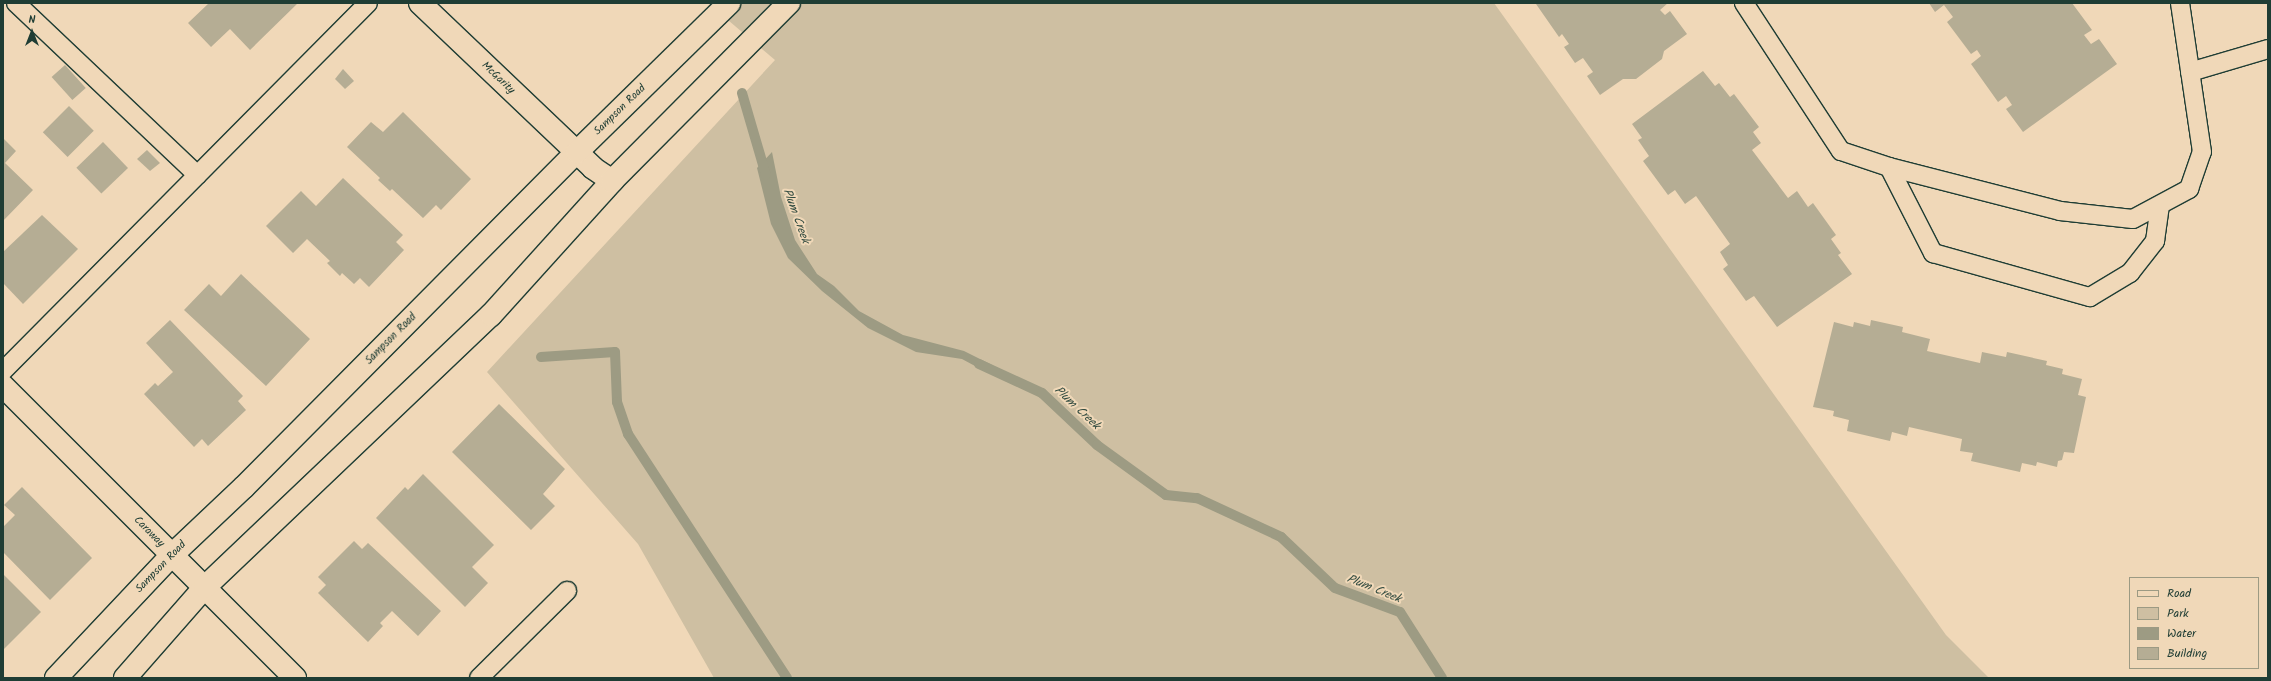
<!DOCTYPE html>
<html>
<head>
<meta charset="utf-8">
<style>
	body { margin:0 }
	#map { position:relative; width:2271px; height:681px; overflow:hidden; background:#f0d8b8; font-family:Kalam,sans-serif }
	div>[style] { position:absolute }
	[style*='--x'] { left:calc(var(--x)*1px); top:calc(var(--y)*1px); width:calc(var(--w)*1px); rotate:calc(var(--a)*1deg) }
	.green>* { inset:0; background:#cebfa2 }
	.water>* { inset:0; background:#9d9b83 }
	.stream>* { height:10px; margin:-5px; padding:0 5px; transform-origin:5px; border-radius:5px; background:#9d9b83 }
	.building>* { inset:0; background:#b5ad94; transform-origin:0 0 }
	.roads { filter:drop-shadow(1px 0 #1f3d34) drop-shadow(-1px 0 #1f3d34) drop-shadow(0 1px #1f3d34) drop-shadow(0 -1px #1f3d34) }
	.lane>* { height:18px; margin:-9px; padding:0 9px; transform-origin:9px; border-radius:9px; background:#f0d8b8 }
	.street>* { height:22px; margin:-11px; padding:0 11px; transform-origin:11px; border-radius:11px; background:#f0d8b8 }
	.secondary>* { height:22px; margin:-11px; padding:0 11px; transform-origin:11px; border-radius:11px; background:#f0d8b8 }
	span { translate:-50% -50%; white-space:nowrap; text-align:center; line-height:1.15; -webkit-text-stroke:4px #f0d8b8; paint-order:stroke }
	.street-label { font-size:11px; color:#1f3d34 }
	.water-label { font-size:12px; color:#324b40; font-style:italic }
	.frame { position:absolute; inset:0; border:4px solid #1f3d34; pointer-events:none }
	.legend { position:absolute; left:2129px; top:577px; width:130px; height:92px; box-sizing:border-box; background:#f0d8b8; border:1px solid #9c9a83; margin:0; padding:5px 7px; list-style:none; font-size:12px; color:#1f3d34 }
	.legend li { display:flex; align-items:center; gap:8px; height:20px }
	.legend b { width:20px; border:1px solid #9c9a83 }
	.north { position:absolute; left:12px; top:12px; width:40px; height:40px; -webkit-text-stroke:3px #f0d8b8; paint-order:stroke; rotate:0deg; font-size:11px; font-weight:700; line-height:16px; text-align:center; color:#1f3d34 }
	.north::after { content:''; display:block; margin:auto; width:14px; height:18px; background:#1f3d34; clip-path:polygon(50% 0,100% 100%,50% 72%,0 100%) }
</style>
</head>
<body>
<div id="map">
	<div class="green">
		<div style="clip-path:polygon(708px 3px,1494px 3px,1946px 635px,1989px 678px,714px 678px,638px 544px,487px 372px,775px 60px)"></div>
	</div>
	<div class="water">
		<div style="clip-path:polygon(772px 152px,781px 197px,795px 240px,817px 274px,834px 286px,859px 311px,903px 335px,964px 351px,992px 365px,988px 373px,962px 359px,916px 352px,868px 328px,822px 291px,788px 258px,771px 224px,757px 168px)"></div>
	</div>
	<div class="stream">
		<div style="--x:742;--y:93;--w:85;--a:73.7"></div>
		<div style="--x:541;--y:357;--w:74;--a:-3.9"></div>
		<div style="--x:615;--y:352;--w:50;--a:87.7"></div>
		<div style="--x:617;--y:402;--w:34;--a:71"></div>
		<div style="--x:628;--y:434;--w:291;--a:56.9"></div>
		<div style="--x:979;--y:364;--w:69;--a:24.7"></div>
		<div style="--x:1042;--y:393;--w:76;--a:43.4"></div>
		<div style="--x:1097;--y:445;--w:85;--a:35.9"></div>
		<div style="--x:1166;--y:495;--w:31;--a:6"></div>
		<div style="--x:1197;--y:498;--w:93;--a:24.9"></div>
		<div style="--x:1281;--y:537;--w:74;--a:43.4"></div>
		<div style="--x:1335;--y:588;--w:69;--a:20.3"></div>
		<div style="--x:1400;--y:612;--w:78;--a:57.5"></div>
	</div>
	<div class="building">
		<div style="clip-path:polygon(209px 3px,298px 3px,250px 50px,230px 29px,211px 47px,188px 23px)"></div>
		<div style="clip-path:polygon(1538px 3px,1668px 3px,1660px 10px,1665px 15px,1670px 11px,1687px 34px,1664px 51px,1662px 59px,1636px 79px,1623px 79px,1600px 95px,1587px 76px,1593px 72px,1583px 58px,1575px 63px,1564px 47px,1569px 44px,1562px 34px,1559px 37px,1536px 4px)"></div>
		<div style="clip-path:polygon(1929px 3px,2072px 3px,2092px 30px,2084px 35px,2091px 44px,2099px 39px,2117px 64px,2023px 132px,2006px 109px,2012px 105px,2006px 96px,1998px 102px,1971px 64px,1981px 56px,1977px 50px,1971px 54px,1947px 22px,1953px 17px,1944px 5px,1935px 12px)"></div>
		<div style="left:65px;top:65px;width:31px;height:18px;rotate:48deg"></div>
		<div style="clip-path:polygon(343px 69px,354px 81px,345px 89px,335px 79px)"></div>
		<div style="clip-path:polygon(1703px 71px,1715px 86px,1719px 83px,1730px 97px,1734px 94px,1759px 127px,1753px 132px,1761px 143px,1752px 150px,1788px 198px,1797px 191px,1808px 207px,1813px 203px,1836px 235px,1831px 239px,1841px 253px,1838px 255px,1852px 274px,1777px 327px,1754px 296px,1746px 301px,1723px 269px,1728px 265px,1720px 252px,1730px 244px,1696px 196px,1685px 204px,1675px 190px,1668px 195px,1643px 161px,1649px 156px,1638px 140px,1642px 138px,1632px 124px)"></div>
		<div style="left:69px;top:106px;width:35px;height:37px;rotate:45deg"></div>
		<div style="clip-path:polygon(403px 112px,471px 179px,441px 210px,436px 205px,423px 218px,392px 189px,390px 191px,378px 180px,380px 178px,347px 147px,371px 122px,383px 132px)"></div>
		<div style="clip-path:polygon(3px 138px,16px 151px,5px 163px,33px 190px,3px 221px)"></div>
		<div style="left:103px;top:142px;width:36px;height:37px;rotate:46deg"></div>
		<div style="clip-path:polygon(147px 150px,160px 163px,150px 171px,137px 159px)"></div>
		<div style="clip-path:polygon(343px 178px,403px 235px,396px 242px,404px 250px,369px 287px,360px 278px,354px 284px,342px 273px,340px 276px,327px 263px,330px 261px,307px 239px,293px 253px,266px 226px,301px 191px,316px 206px)"></div>
		<div style="clip-path:polygon(42px 215px,78px 249px,23px 304px,3px 283px,3px 252px)"></div>
		<div style="clip-path:polygon(241px 274px,310px 339px,266px 386px,184px 310px,209px 284px,221px 296px)"></div>
		<div style="clip-path:polygon(170px 320px,243px 396px,238px 401px,246px 410px,208px 446px,202px 439px,194px 447px,144px 394px,155px 383px,158px 386px,173px 372px,146px 343px)"></div>
		<div style="clip-path:polygon(1871px 320px,1903px 327px,1902px 332px,1930px 339px,1927px 351px,1980px 363px,1982px 352px,2006px 357px,2007px 352px,2047px 361px,2046px 365px,2063px 369px,2062px 374px,2082px 379px,2078px 395px,2086px 397px,2074px 453px,2064px 452px,2062px 460px,2058px 461px,2057px 467px,2037px 462px,2036px 466px,2022px 463px,2020px 472px,1971px 461px,1973px 453px,1960px 451px,1962px 439px,1909px 427px,1907px 436px,1892px 432px,1890px 441px,1847px 431px,1849px 420px,1833px 416px,1834px 411px,1813px 407px,1834px 322px,1853px 327px,1854px 322px,1870px 326px)"></div>
		<div style="clip-path:polygon(499px 404px,565px 469px,543px 494px,555px 506px,531px 530px,452px 452px)"></div>
		<div style="clip-path:polygon(423px 474px,494px 545px,472px 567px,488px 583px,465px 607px,376px 518px,405px 487px,408px 490px)"></div>
		<div style="clip-path:polygon(22px 487px,92px 558px,50px 600px,3px 552px,3px 527px,15px 515px,4px 505px)"></div>
		<div style="clip-path:polygon(354px 541px,362px 549px,368px 543px,441px 611px,418px 636px,392px 611px,380px 623px,383px 626px,368px 642px,318px 593px,326px 585px,318px 577px)"></div>
		<div style="clip-path:polygon(3px 574px,41px 612px,3px 650px)"></div>
	</div>
	<div class="roads">
		<div class="lane">
			<div style="--x:16;--y:3;--w:250;--a:43.5"></div>
			<div style="--x:1744;--y:3;--w:177;--a:56.8"></div>
			<div style="--x:1841;--y:151;--w:51;--a:18.4"></div>
			<div style="--x:1889;--y:167;--w:177;--a:14.4"></div>
			<div style="--x:2060;--y:211;--w:73;--a:6.3"></div>
			<div style="--x:2133;--y:219;--w:64;--a:-28.2"></div>
			<div style="--x:2189;--y:189;--w:39;--a:-71"></div>
			<div style="--x:2202;--y:152;--w:151;--a:-98.4"></div>
			<div style="--x:2190;--y:72;--w:81;--a:-16.4"></div>
			<div style="--x:1889;--y:167;--w:97;--a:62.9"></div>
			<div style="--x:1933;--y:253;--w:163;--a:15.7"></div>
			<div style="--x:2090;--y:297;--w:47;--a:-31"></div>
			<div style="--x:2130;--y:273;--w:41;--a:-52"></div>
			<div style="--x:2155;--y:241;--w:36;--a:-82"></div>
			<div style="--x:3;--y:371;--w:518;--a:-45.23"></div>
			<div style="--x:479;--y:678;--w:124;--a:-44.7"></div>
		</div>
		<div class="street">
			<div style="--x:420;--y:3;--w:239;--a:43.6"></div>
			<div style="--x:593;--y:168;--w:23;--a:34"></div>
			<div style="--x:3;--y:386;--w:413;--a:45"></div>
		</div>
		<div class="secondary">
			<div style="--x:56;--y:678;--w:169;--a:-46.7"></div>
			<div style="--x:172;--y:555;--w:99;--a:-43.4"></div>
			<div style="--x:244;--y:487;--w:472;--a:-45.2"></div>
			<div style="--x:577;--y:152;--w:213;--a:-44.4"></div>
			<div style="--x:125;--y:678;--w:121;--a:-48.7"></div>
			<div style="--x:205;--y:587;--w:395;--a:-43.6"></div>
			<div style="--x:491;--y:315;--w:181;--a:-47.9"></div>
			<div style="--x:612;--y:181;--w:251;--a:-45.2"></div>
		</div>
	</div>
	<div class="street-label">
		<span style="left:498px;top:78px;rotate:44deg">McGarity</span>
		<span style="left:620px;top:110px;rotate:-44deg">Sampson Road</span>
		<span style="left:391px;top:339px;rotate:-45deg">Sampson Road</span>
		<span style="left:149px;top:532px;rotate:45deg">Caraway</span>
		<span style="left:161px;top:567px;rotate:-46deg">Sampson Road</span>
	</div>
	<div class="water-label">
		<span style="left:796px;top:216px;rotate:70deg">Plum Creek</span>
		<span style="left:1077px;top:408px;rotate:43deg">Plum Creek</span>
		<span style="left:1374px;top:589px;rotate:22deg">Plum Creek</span>
	</div>
	<div class="frame"></div>
	<ul class="legend">
	<li><b style="height:5px;background:#f0d8b8"></b>Road</li>
	<li><b style="height:11px;background:#cebfa2"></b>Park</li>
	<li><b style="height:11px;background:#9d9b83"></b>Water</li>
	<li><b style="height:11px;background:#b5ad94"></b>Building</li>
	</ul>
	<div class="north">N</div>
</div>
</body>
</html>
